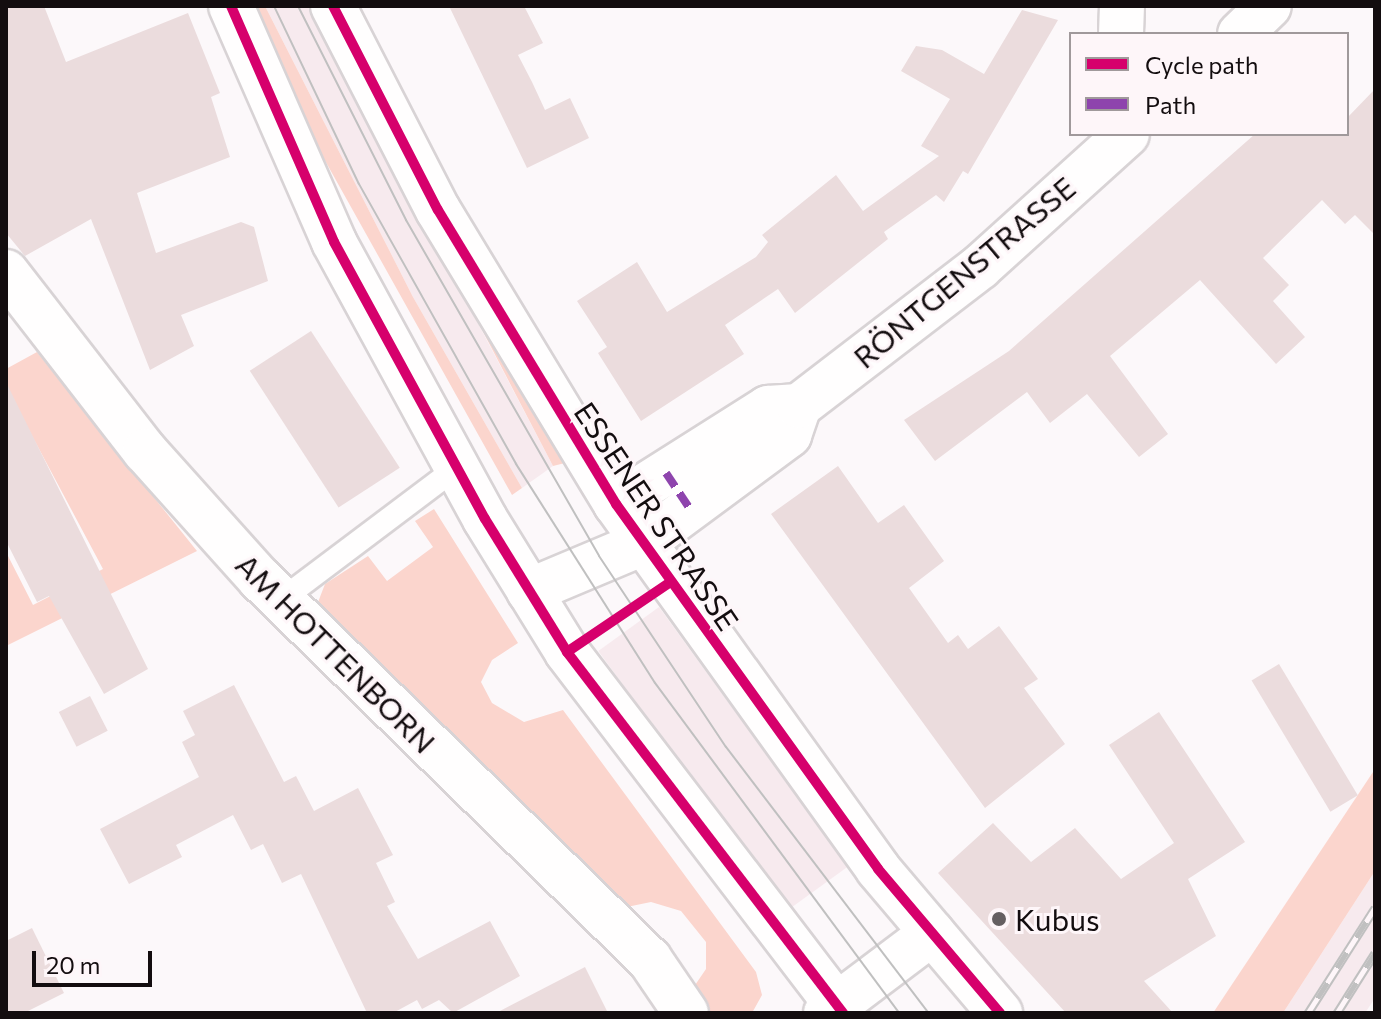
<!DOCTYPE html>
<html>
<head>
<meta charset="utf-8">
<style>
	body { margin:0 }
	#map { position:relative; width:1381px; height:1019px; overflow:hidden; background:#fcf8fa; font-family:Commissioner,sans-serif }
	div>[style] { position:absolute }
	[style*='--x'] { left:calc(var(--x)*1px); top:calc(var(--y)*1px); width:calc(var(--w)*1px); rotate:calc(var(--a)*1deg) }
	.built>* { inset:0; background:#f7eaee; transform-origin:0 0 }
	.green>* { inset:0; background:#fbd5cd }
	.building>* { inset:0; background:#ebdcdd; transform-origin:0 0 }
	.roads { filter:drop-shadow(2px 0 #d8d3d5) drop-shadow(-2px 0 #d8d3d5) drop-shadow(0 2px #d8d3d5) drop-shadow(0 -2px #d8d3d5) }
	.lane>* { height:22px; margin:-11px; padding:0 11px; transform-origin:11px; border-radius:11px; background:#fffefe }
	.street>* { height:44px; margin:-22px; padding:0 22px; transform-origin:22px; border-radius:22px; background:#fffefe }
	.secondary>* { height:44px; margin:-22px; padding:0 22px; transform-origin:22px; border-radius:22px; background:#fffefe }
	.tram>* { height:2px; margin:-1px; padding:0 1px; transform-origin:1px; border-radius:1px; background:#c0c0c0 }
	.rail>* { height:9px; margin-top:-4.5px; transform-origin:0; background:repeating-linear-gradient(90deg,#fef6f9 0 18px,#c0c0c0 0 36px); box-sizing:border-box; border-block:2px solid #c0c0c0 }
	.quiet>* { height:8px; margin-top:-4px; transform-origin:0; background:repeating-linear-gradient(90deg,#8e44ad 0 16px,transparent 0 24px) }
	.cycleway>* { height:10px; margin:-5px; padding:0 5px; transform-origin:5px; border-radius:5px; background:#d6006c }
	.dots>* { width:22px; height:22px; translate:-50% -50%; box-sizing:border-box; border:4px solid #fef6f9; border-radius:50% }
	span { translate:-50% -50%; white-space:nowrap; text-align:center; line-height:1.15; -webkit-text-stroke:6px #fef6f9; paint-order:stroke }
	.street-label { font-size:30px; color:#130d0f }
	.poi-label { font-size:30px; color:#130d0f }
	.left { translate:0 -50%; text-align:left }
	.frame { position:absolute; inset:0; border:8px solid #130d0f; pointer-events:none }
	.legend { position:absolute; left:1069px; top:32px; width:280px; height:104px; box-sizing:border-box; background:#fef6f9; border:2px solid #a0999b; margin:0; padding:10px 14px; list-style:none; font-size:24px; color:#130d0f }
	.legend li { display:flex; align-items:center; gap:16px; height:40px }
	.legend b { width:40px; border:2px solid #a0999b }
	.scale { position:absolute; left:32px; top:951px; width:120px; height:36px; box-sizing:border-box; border:4px solid #130d0f; border-top:0; padding-left:10px; font-size:24px; line-height:28px; white-space:nowrap; color:#130d0f; -webkit-text-stroke:6px #fef6f9; paint-order:stroke }
</style>
</head>
<body>
<div id="map">
	<div class="built">
		<div style="clip-path:polygon(265px 6px,311px 6px,553px 466px,522px 488px,413px 297px)"></div>
		<div style="left:659px;top:607px;width:321px;height:75px;rotate:54deg"></div>
		<div style="clip-path:polygon(1375px 871px,1375px 998px,1365px 1013px,1283px 1013px)"></div>
	</div>
	<div class="green">
		<div style="clip-path:polygon(252px 6px,265px 6px,413px 297px,522px 488px,512px 495px,304px 123px)"></div>
		<div style="clip-path:polygon(468px 303px,524px 399px,565px 463px,553px 466px)"></div>
		<div style="clip-path:polygon(37px 352px,197px 551px,6px 646px,6px 552px,33px 605px,103px 569px,6px 387px,6px 369px)"></div>
		<div style="clip-path:polygon(434px 509px,518px 643px,492px 660px,481px 682px,492px 703px,524px 722px,563px 710px,756px 972px,762px 995px,752px 1013px,704px 1013px,689px 994px,706px 969px,706px 942px,681px 911px,651px 902px,617px 909px,388px 671px,315px 610px,325px 584px,368px 556px,387px 581px,433px 547px,415px 521px)"></div>
		<div style="clip-path:polygon(1375px 769px,1375px 871px,1283px 1013px,1213px 1013px)"></div>
	</div>
	<div class="building">
		<div style="clip-path:polygon(6px 6px,44px 6px,66px 62px,188px 13px,220px 93px,211px 97px,230px 157px,137px 193px,156px 253px,241px 222px,254px 227px,268px 281px,181px 315px,194px 346px,150px 370px,91px 219px,25px 256px,6px 233px)"></div>
		<div style="clip-path:polygon(449px 6px,524px 6px,543px 43px,518px 55px,532px 82px,545px 110px,570px 98px,589px 138px,527px 168px)"></div>
		<div style="clip-path:polygon(1022px 10px,1058px 20px,968px 174px,963px 171px,944px 202px,936px 195px,884px 232px,888px 239px,795px 313px,778px 289px,725px 325px,744px 354px,641px 421px,598px 353px,607px 347px,577px 301px,637px 262px,667px 312px,756px 257px,768px 242px,762px 235px,836px 175px,863px 211px,939px 156px,921px 146px,950px 99px,901px 71px,916px 46px,942px 50px,984px 74px)"></div>
		<div style="clip-path:polygon(1375px 89px,1375px 235px,1355px 215px,1345px 224px,1322px 200px,1263px 258px,1289px 285px,1273px 301px,1305px 337px,1276px 364px,1200px 280px,1110px 356px,1168px 434px,1139px 457px,1087px 394px,1050px 423px,1027px 392px,935px 461px,904px 420px,1009px 351px,1255px 134px,1347px 134px,1347px 118px)"></div>
		<div style="left:311px;top:331px;width:163px;height:73px;rotate:57deg"></div>
		<div style="clip-path:polygon(6px 382px,148px 669px,104px 694px,49px 596px,37px 602px,6px 541px)"></div>
		<div style="clip-path:polygon(838px 466px,878px 523px,904px 505px,944px 561px,909px 588px,948px 643px,958px 635px,968px 649px,999px 626px,1038px 679px,1024px 688px,1065px 744px,985px 808px,771px 514px)"></div>
		<div style="left:1279px;top:664px;width:153px;height:32px;rotate:59deg"></div>
		<div style="clip-path:polygon(234px 685px,284px 782px,296px 776px,314px 811px,358px 788px,393px 855px,376px 863px,395px 902px,387px 906px,418px 959px,490px 921px,520px 976px,453px 1013px,439px 1000px,422px 1009px,417px 1000px,393px 1013px,367px 1013px,301px 874px,282px 883px,263px 844px,251px 850px,233px 815px,176px 845px,182px 857px,129px 884px,100px 829px,199px 777px,182px 742px,195px 735px,183px 711px)"></div>
		<div style="left:90px;top:696px;width:39px;height:35px;rotate:63deg"></div>
		<div style="clip-path:polygon(1159px 712px,1245px 842px,1188px 879px,1216px 936px,1144px 981px,1173px 1013px,1066px 1013px,938px 873px,993px 823px,1031px 862px,1075px 828px,1121px 879px,1174px 843px,1109px 745px)"></div>
		<div style="clip-path:polygon(32px 928px,64px 993px,24px 1013px,6px 1013px,6px 941px)"></div>
		<div style="clip-path:polygon(585px 967px,608px 1013px,496px 1013px)"></div>
	</div>
	<div class="roads">
		<div class="lane">
			<div style="--x:281;--y:600;--w:218;--a:-37"></div>
		</div>
		<div class="street">
			<div style="--x:1121;--y:34;--w:28;--a:-88"></div>
			<div style="--x:1240;--y:34;--w:40;--a:-44"></div>
			<div style="--x:6;--y:272;--w:227;--a:52.2"></div>
			<div style="--x:145;--y:451;--w:172;--a:48.1"></div>
			<div style="--x:260;--y:579;--w:545;--a:44.33"></div>
			<div style="--x:650;--y:960;--w:64;--a:55.8"></div>
			<div style="--x:616;--y:504;--w:180;--a:-32.3"></div>
			<div style="--x:768;--y:408;--w:31;--a:-4"></div>
			<div style="--x:643;--y:543;--w:182;--a:-36.5"></div>
			<div style="--x:789;--y:435;--w:31;--a:-71"></div>
			<div style="--x:799;--y:406;--w:228;--a:-37.5"></div>
			<div style="--x:980;--y:267;--w:198;--a:-42.1"></div>
			<div style="--x:826;--y:1013;--w:133;--a:-37"></div>
		</div>
		<div class="secondary">
			<div style="--x:231;--y:6;--w:257;--a:66.4"></div>
			<div style="--x:334;--y:242;--w:315;--a:61.4"></div>
			<div style="--x:485;--y:519;--w:156;--a:58.3"></div>
			<div style="--x:567;--y:652;--w:454;--a:52.6"></div>
			<div style="--x:333;--y:6;--w:229;--a:62.8"></div>
			<div style="--x:438;--y:210;--w:344;--a:58.8"></div>
			<div style="--x:616;--y:504;--w:449;--a:54.3"></div>
			<div style="--x:878;--y:869;--w:189;--a:49.7"></div>
			<div style="--x:529;--y:591;--w:124;--a:-22.8"></div>
		</div>
	</div>
	<div class="tram">
		<div style="--x:274;--y:6;--w:197;--a:64.5"></div>
		<div style="--x:359;--y:184;--w:321;--a:60.7"></div>
		<div style="--x:516;--y:464;--w:259;--a:57.6"></div>
		<div style="--x:655;--y:683;--w:410;--a:53.5"></div>
		<div style="--x:298;--y:6;--w:240;--a:63.2"></div>
		<div style="--x:406;--y:220;--w:387;--a:60.1"></div>
		<div style="--x:599;--y:556;--w:229;--a:56.4"></div>
		<div style="--x:726;--y:747;--w:335;--a:52.7"></div>
	</div>
	<div class="rail">
		<div style="--x:1308;--y:1013;--w:125;--a:-57.5"></div>
		<div style="--x:1337;--y:1013;--w:71;--a:-57.7"></div>
	</div>
	<div class="quiet">
		<div style="--x:666;--y:473;--w:43;--a:56.3"></div>
	</div>
	<div class="cycleway">
		<div style="--x:231;--y:6;--w:257;--a:66.4"></div>
		<div style="--x:334;--y:242;--w:315;--a:61.4"></div>
		<div style="--x:485;--y:519;--w:156;--a:58.3"></div>
		<div style="--x:567;--y:652;--w:454;--a:52.6"></div>
		<div style="--x:333;--y:6;--w:229;--a:62.8"></div>
		<div style="--x:438;--y:210;--w:344;--a:58.8"></div>
		<div style="--x:616;--y:504;--w:449;--a:54.3"></div>
		<div style="--x:878;--y:869;--w:189;--a:49.7"></div>
		<div style="--x:567;--y:652;--w:123;--a:-34.1"></div>
	</div>
	<div class="dots">
		<div style="left:999px;top:919px;background:#655f61"></div>
	</div>
	<div class="street-label">
		<span style="left:964px;top:272px;rotate:-40deg">RÖNTGENSTRASSE</span>
		<span style="left:657px;top:516px;rotate:56deg">ESSENER STRASSE</span>
		<span style="left:336px;top:653px;rotate:45deg">AM HOTTENBORN</span>
	</div>
	<div class="poi-label">
		<span class="left" style="left:1015px;top:919px">Kubus</span>
	</div>
	<div class="frame"></div>
	<ul class="legend">
	<li><b style="height:10px;background:#d6006c"></b>Cycle path</li>
	<li><b style="height:10px;background:#8e44ad"></b>Path</li>
	</ul>
	<div class="scale">20 m</div>
</div>
</body>
</html>
